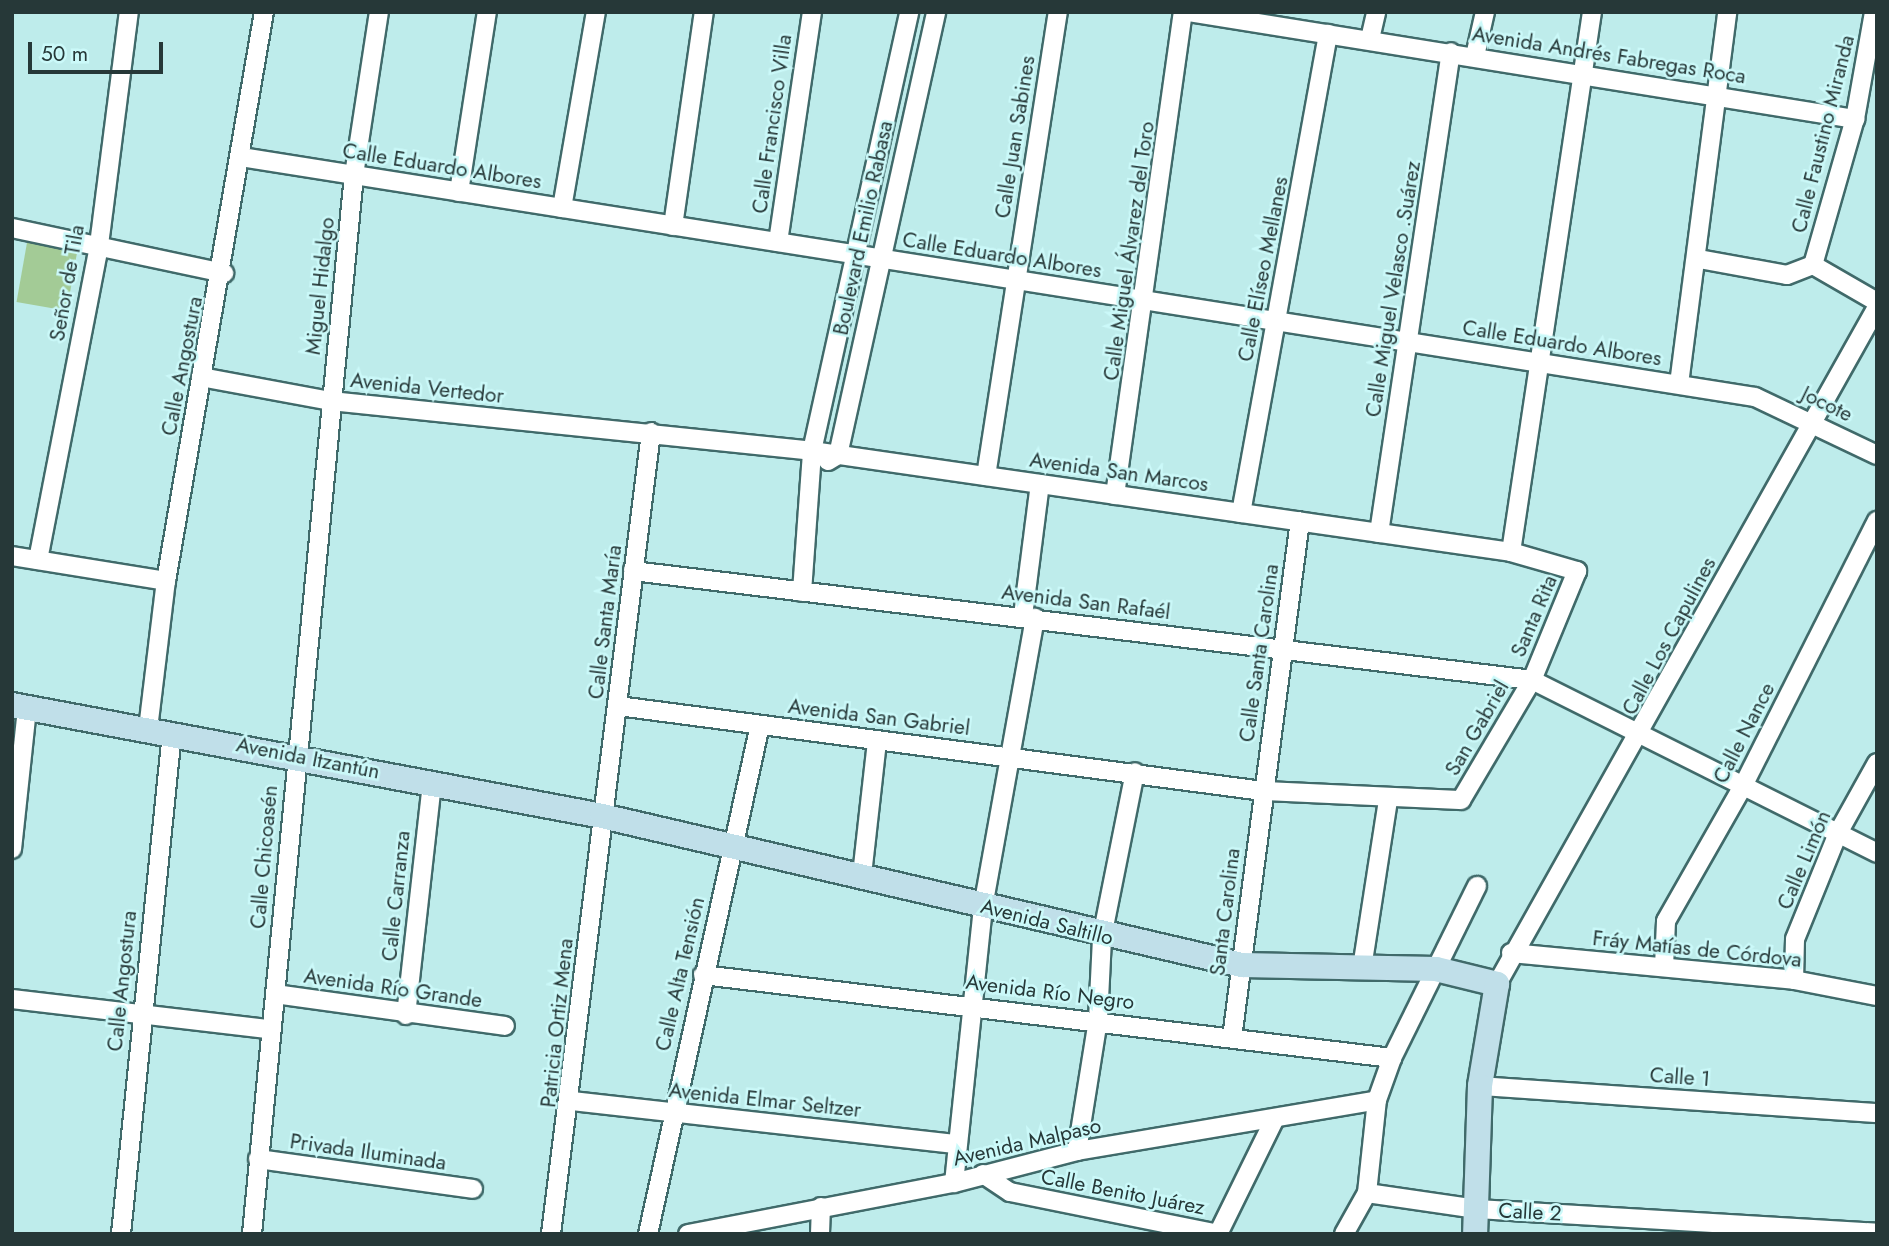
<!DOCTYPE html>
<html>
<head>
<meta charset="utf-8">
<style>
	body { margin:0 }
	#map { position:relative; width:1889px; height:1246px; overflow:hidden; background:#beeceb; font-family:Jost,sans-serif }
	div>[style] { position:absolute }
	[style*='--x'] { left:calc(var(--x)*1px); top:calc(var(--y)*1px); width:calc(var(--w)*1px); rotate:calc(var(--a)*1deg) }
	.green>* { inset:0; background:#a3cb96; transform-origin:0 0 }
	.roads { filter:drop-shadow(2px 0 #406a6a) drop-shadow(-2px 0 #406a6a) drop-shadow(0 2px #406a6a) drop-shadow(0 -2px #406a6a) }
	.street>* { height:18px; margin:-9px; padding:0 9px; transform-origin:9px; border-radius:9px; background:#fff }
	.secondary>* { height:24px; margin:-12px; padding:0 12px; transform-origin:12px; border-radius:12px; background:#c0dfe9 }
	span { translate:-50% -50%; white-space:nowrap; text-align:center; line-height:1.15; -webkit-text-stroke:5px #cbf9f9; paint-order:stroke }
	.street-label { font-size:21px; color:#263838 }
	.frame { position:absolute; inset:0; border:14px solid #263838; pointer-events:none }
	.scale { position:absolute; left:28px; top:42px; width:135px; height:32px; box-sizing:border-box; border:4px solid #263838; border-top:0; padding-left:9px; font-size:21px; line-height:24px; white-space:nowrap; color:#263838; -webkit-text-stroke:5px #cbf9f9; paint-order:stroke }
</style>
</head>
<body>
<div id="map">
	<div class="green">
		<div style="left:28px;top:237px;width:51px;height:66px;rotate:10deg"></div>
	</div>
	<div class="roads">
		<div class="street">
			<div style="--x:1189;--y:12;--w:675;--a:9.13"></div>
			<div style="--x:1370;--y:39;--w:28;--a:-77"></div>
			<div style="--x:1475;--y:56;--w:45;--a:-77.2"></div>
			<div style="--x:241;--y:157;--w:1533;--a:9.01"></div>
			<div style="--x:1755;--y:397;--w:135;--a:25.4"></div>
			<div style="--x:459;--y:192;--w:182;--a:-81.2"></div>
			<div style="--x:562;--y:208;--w:199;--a:-80.2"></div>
			<div style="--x:673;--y:226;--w:216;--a:-81.8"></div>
			<div style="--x:12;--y:228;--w:217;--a:12"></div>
			<div style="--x:778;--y:242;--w:232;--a:-81.6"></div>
			<div style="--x:1699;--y:259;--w:89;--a:10.3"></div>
			<div style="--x:1787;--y:275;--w:28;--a:-21"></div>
			<div style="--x:1813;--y:265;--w:152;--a:-74"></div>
			<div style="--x:1855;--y:119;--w:109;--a:-79.9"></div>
			<div style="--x:1813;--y:265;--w:74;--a:30"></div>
			<div style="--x:201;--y:377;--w:131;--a:10.5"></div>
			<div style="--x:330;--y:401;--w:485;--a:5.9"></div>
			<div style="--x:812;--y:451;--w:706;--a:8.22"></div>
			<div style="--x:1511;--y:552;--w:69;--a:16.1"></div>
			<div style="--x:1577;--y:571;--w:118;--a:112.4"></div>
			<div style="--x:1532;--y:680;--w:139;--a:120.6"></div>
			<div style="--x:1461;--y:800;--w:198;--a:-177.4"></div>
			<div style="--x:1263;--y:791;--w:651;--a:-172.49"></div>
			<div style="--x:1679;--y:384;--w:375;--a:-82.6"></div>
			<div style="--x:828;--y:461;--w:12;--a:-31"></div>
			<div style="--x:838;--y:455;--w:454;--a:-77.5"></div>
			<div style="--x:986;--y:476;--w:470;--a:-81.2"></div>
			<div style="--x:1115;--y:495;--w:488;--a:-82"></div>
			<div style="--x:1241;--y:513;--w:487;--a:-79.7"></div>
			<div style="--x:1379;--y:533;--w:486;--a:-81.5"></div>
			<div style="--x:1511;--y:552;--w:546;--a:-81.47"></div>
			<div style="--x:12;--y:556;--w:156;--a:9.2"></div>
			<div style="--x:38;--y:560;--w:321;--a:-79"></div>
			<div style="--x:99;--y:245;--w:235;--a:-82.7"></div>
			<div style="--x:633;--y:571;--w:906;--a:6.91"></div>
			<div style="--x:1532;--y:680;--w:386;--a:26.6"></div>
			<div style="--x:802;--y:592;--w:141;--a:-85.9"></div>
			<div style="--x:812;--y:451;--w:450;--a:-77.5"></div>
			<div style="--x:1023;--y:616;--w:133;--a:-82.7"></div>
			<div style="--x:148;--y:729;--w:149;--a:-83.1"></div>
			<div style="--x:166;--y:581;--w:577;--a:-80.23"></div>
			<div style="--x:12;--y:849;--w:142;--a:-83.9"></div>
			<div style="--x:862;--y:875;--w:134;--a:-83.6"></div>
			<div style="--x:1511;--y:953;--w:284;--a:5.4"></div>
			<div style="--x:1794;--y:980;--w:85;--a:10.9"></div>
			<div style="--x:1664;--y:967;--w:46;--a:-87.5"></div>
			<div style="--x:1666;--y:921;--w:158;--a:-60.3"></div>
			<div style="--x:1744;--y:784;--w:295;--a:-63.2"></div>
			<div style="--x:1362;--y:968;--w:170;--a:-81.2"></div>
			<div style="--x:703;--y:975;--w:694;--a:6.87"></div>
			<div style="--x:1794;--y:980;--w:41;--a:-88.6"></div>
			<div style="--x:1795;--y:939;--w:114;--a:-67.9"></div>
			<div style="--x:1838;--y:833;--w:80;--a:-60.9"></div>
			<div style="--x:1497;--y:984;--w:776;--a:-60.69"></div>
			<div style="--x:275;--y:994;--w:232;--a:7.9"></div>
			<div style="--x:12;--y:999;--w:259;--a:6.7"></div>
			<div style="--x:406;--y:1015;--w:234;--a:-83.6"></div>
			<div style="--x:1232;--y:1038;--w:521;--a:-82.51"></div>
			<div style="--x:1480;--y:1086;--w:398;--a:3.9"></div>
			<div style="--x:572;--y:1101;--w:383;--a:6.4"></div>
			<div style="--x:1077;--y:1151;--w:133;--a:-80.9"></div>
			<div style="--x:1098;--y:1020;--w:83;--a:-87.2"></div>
			<div style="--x:1102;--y:937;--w:168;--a:-78.7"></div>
			<div style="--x:258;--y:1159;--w:217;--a:7.9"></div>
			<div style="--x:983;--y:1174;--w:32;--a:34"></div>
			<div style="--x:1010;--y:1192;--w:212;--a:11.4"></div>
			<div style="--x:954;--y:1183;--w:278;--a:-84"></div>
			<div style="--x:983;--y:907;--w:294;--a:-79.8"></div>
			<div style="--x:1367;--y:1193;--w:111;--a:8.3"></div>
			<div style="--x:1477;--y:1209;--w:401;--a:3.4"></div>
			<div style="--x:121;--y:1234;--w:504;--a:-84.19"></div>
			<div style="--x:252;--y:1234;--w:1064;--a:-84.5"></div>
			<div style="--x:354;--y:175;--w:165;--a:-81.3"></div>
			<div style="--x:551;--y:1234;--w:808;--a:-82.89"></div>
			<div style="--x:648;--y:1234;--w:521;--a:-77.59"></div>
			<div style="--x:688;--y:1234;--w:271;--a:-10.9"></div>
			<div style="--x:954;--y:1183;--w:127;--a:-14.6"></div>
			<div style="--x:1077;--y:1151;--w:304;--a:-9.6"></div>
			<div style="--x:820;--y:1234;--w:27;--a:-88"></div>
			<div style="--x:1218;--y:1234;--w:129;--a:-63.8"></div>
			<div style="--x:1344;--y:1234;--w:47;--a:-60.7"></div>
			<div style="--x:1367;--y:1193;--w:94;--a:-83.9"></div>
			<div style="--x:1377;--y:1100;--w:45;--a:-70.3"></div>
			<div style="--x:1392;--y:1058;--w:192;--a:-63.7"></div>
		</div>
		<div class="secondary">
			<div style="--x:12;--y:705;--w:600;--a:10.65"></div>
			<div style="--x:602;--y:816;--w:657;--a:13.11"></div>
			<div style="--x:1242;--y:965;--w:194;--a:1.2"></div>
			<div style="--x:1436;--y:969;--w:63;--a:13.8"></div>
			<div style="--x:1497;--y:984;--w:103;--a:99.5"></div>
			<div style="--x:1480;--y:1086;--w:148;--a:91.9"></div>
		</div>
	</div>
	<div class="street-label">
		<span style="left:1609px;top:55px;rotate:9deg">Avenida Andrés Fabregas Roca</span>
		<span style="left:772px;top:124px;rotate:-82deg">Calle Francisco Villa</span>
		<span style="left:1823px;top:134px;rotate:-76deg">Calle Faustino Miranda</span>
		<span style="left:1015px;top:137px;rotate:-81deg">Calle Juan Sabines</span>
		<span style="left:442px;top:166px;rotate:9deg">Calle Eduardo Albores</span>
		<span style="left:863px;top:228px;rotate:-78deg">Boulevard Emilio Rabasa</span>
		<span style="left:1129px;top:251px;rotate:-82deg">Calle Miguel Álvarez del Toro</span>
		<span style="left:1002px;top:255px;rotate:9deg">Calle Eduardo Albores</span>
		<span style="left:1263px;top:269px;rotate:-79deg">Calle Elíseo Mellanes</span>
		<span style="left:67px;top:283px;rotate:-80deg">Señor de Tila</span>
		<span style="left:320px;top:286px;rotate:-84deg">Miguel Hidalgo</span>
		<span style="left:1393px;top:289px;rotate:-81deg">Calle Miguel Velasco .Suárez</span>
		<span style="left:1562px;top:343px;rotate:9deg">Calle Eduardo Albores</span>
		<span style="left:182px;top:366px;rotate:-79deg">Calle Angostura</span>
		<span style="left:427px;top:388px;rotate:6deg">Avenida Vertedor</span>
		<span style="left:1827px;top:404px;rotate:26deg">Jocote</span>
		<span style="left:1119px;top:472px;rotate:8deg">Avenida San Marcos</span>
		<span style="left:1086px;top:602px;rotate:7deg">Avenida San Rafaél</span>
		<span style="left:1534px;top:616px;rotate:-67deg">Santa Rita</span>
		<span style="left:605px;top:622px;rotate:-83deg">Calle Santa María</span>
		<span style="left:1669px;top:636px;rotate:-62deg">Calle Los Capulines</span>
		<span style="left:1259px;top:653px;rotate:-82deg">Calle Santa Carolina</span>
		<span style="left:879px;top:717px;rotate:7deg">Avenida San Gabriel</span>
		<span style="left:1477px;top:728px;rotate:-60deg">San Gabriel</span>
		<span style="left:1744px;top:733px;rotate:-63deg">Calle Nance</span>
		<span style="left:308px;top:758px;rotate:11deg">Avenida Itzantún</span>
		<span style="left:264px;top:857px;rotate:-85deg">Calle Chicoasén</span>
		<span style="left:1804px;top:860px;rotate:-67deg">Calle Limón</span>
		<span style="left:396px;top:896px;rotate:-84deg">Calle Carranza</span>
		<span style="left:1225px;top:912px;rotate:-83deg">Santa Carolina</span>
		<span style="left:1047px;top:922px;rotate:14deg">Avenida Saltillo</span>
		<span style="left:1697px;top:949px;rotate:6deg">Fráy Matías de Córdova</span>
		<span style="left:680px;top:974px;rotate:-77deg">Calle Alta Tensión</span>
		<span style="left:122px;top:981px;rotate:-84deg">Calle Angostura</span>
		<span style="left:393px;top:988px;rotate:8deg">Avenida Río Grande</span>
		<span style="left:1050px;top:992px;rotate:7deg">Avenida Río Negro</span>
		<span style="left:557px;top:1023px;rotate:-84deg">Patricia Ortiz Mena</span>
		<span style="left:1680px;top:1077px;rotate:4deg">Calle 1</span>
		<span style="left:765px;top:1100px;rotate:6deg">Avenida Elmar Seltzer</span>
		<span style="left:1027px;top:1142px;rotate:-13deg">Avenida Malpaso</span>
		<span style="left:368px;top:1152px;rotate:8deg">Privada Iluminada</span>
		<span style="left:1123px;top:1192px;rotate:11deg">Calle Benito Juárez</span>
		<span style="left:1530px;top:1212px;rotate:3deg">Calle 2</span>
	</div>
	<div class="frame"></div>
	<div class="scale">50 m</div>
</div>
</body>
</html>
